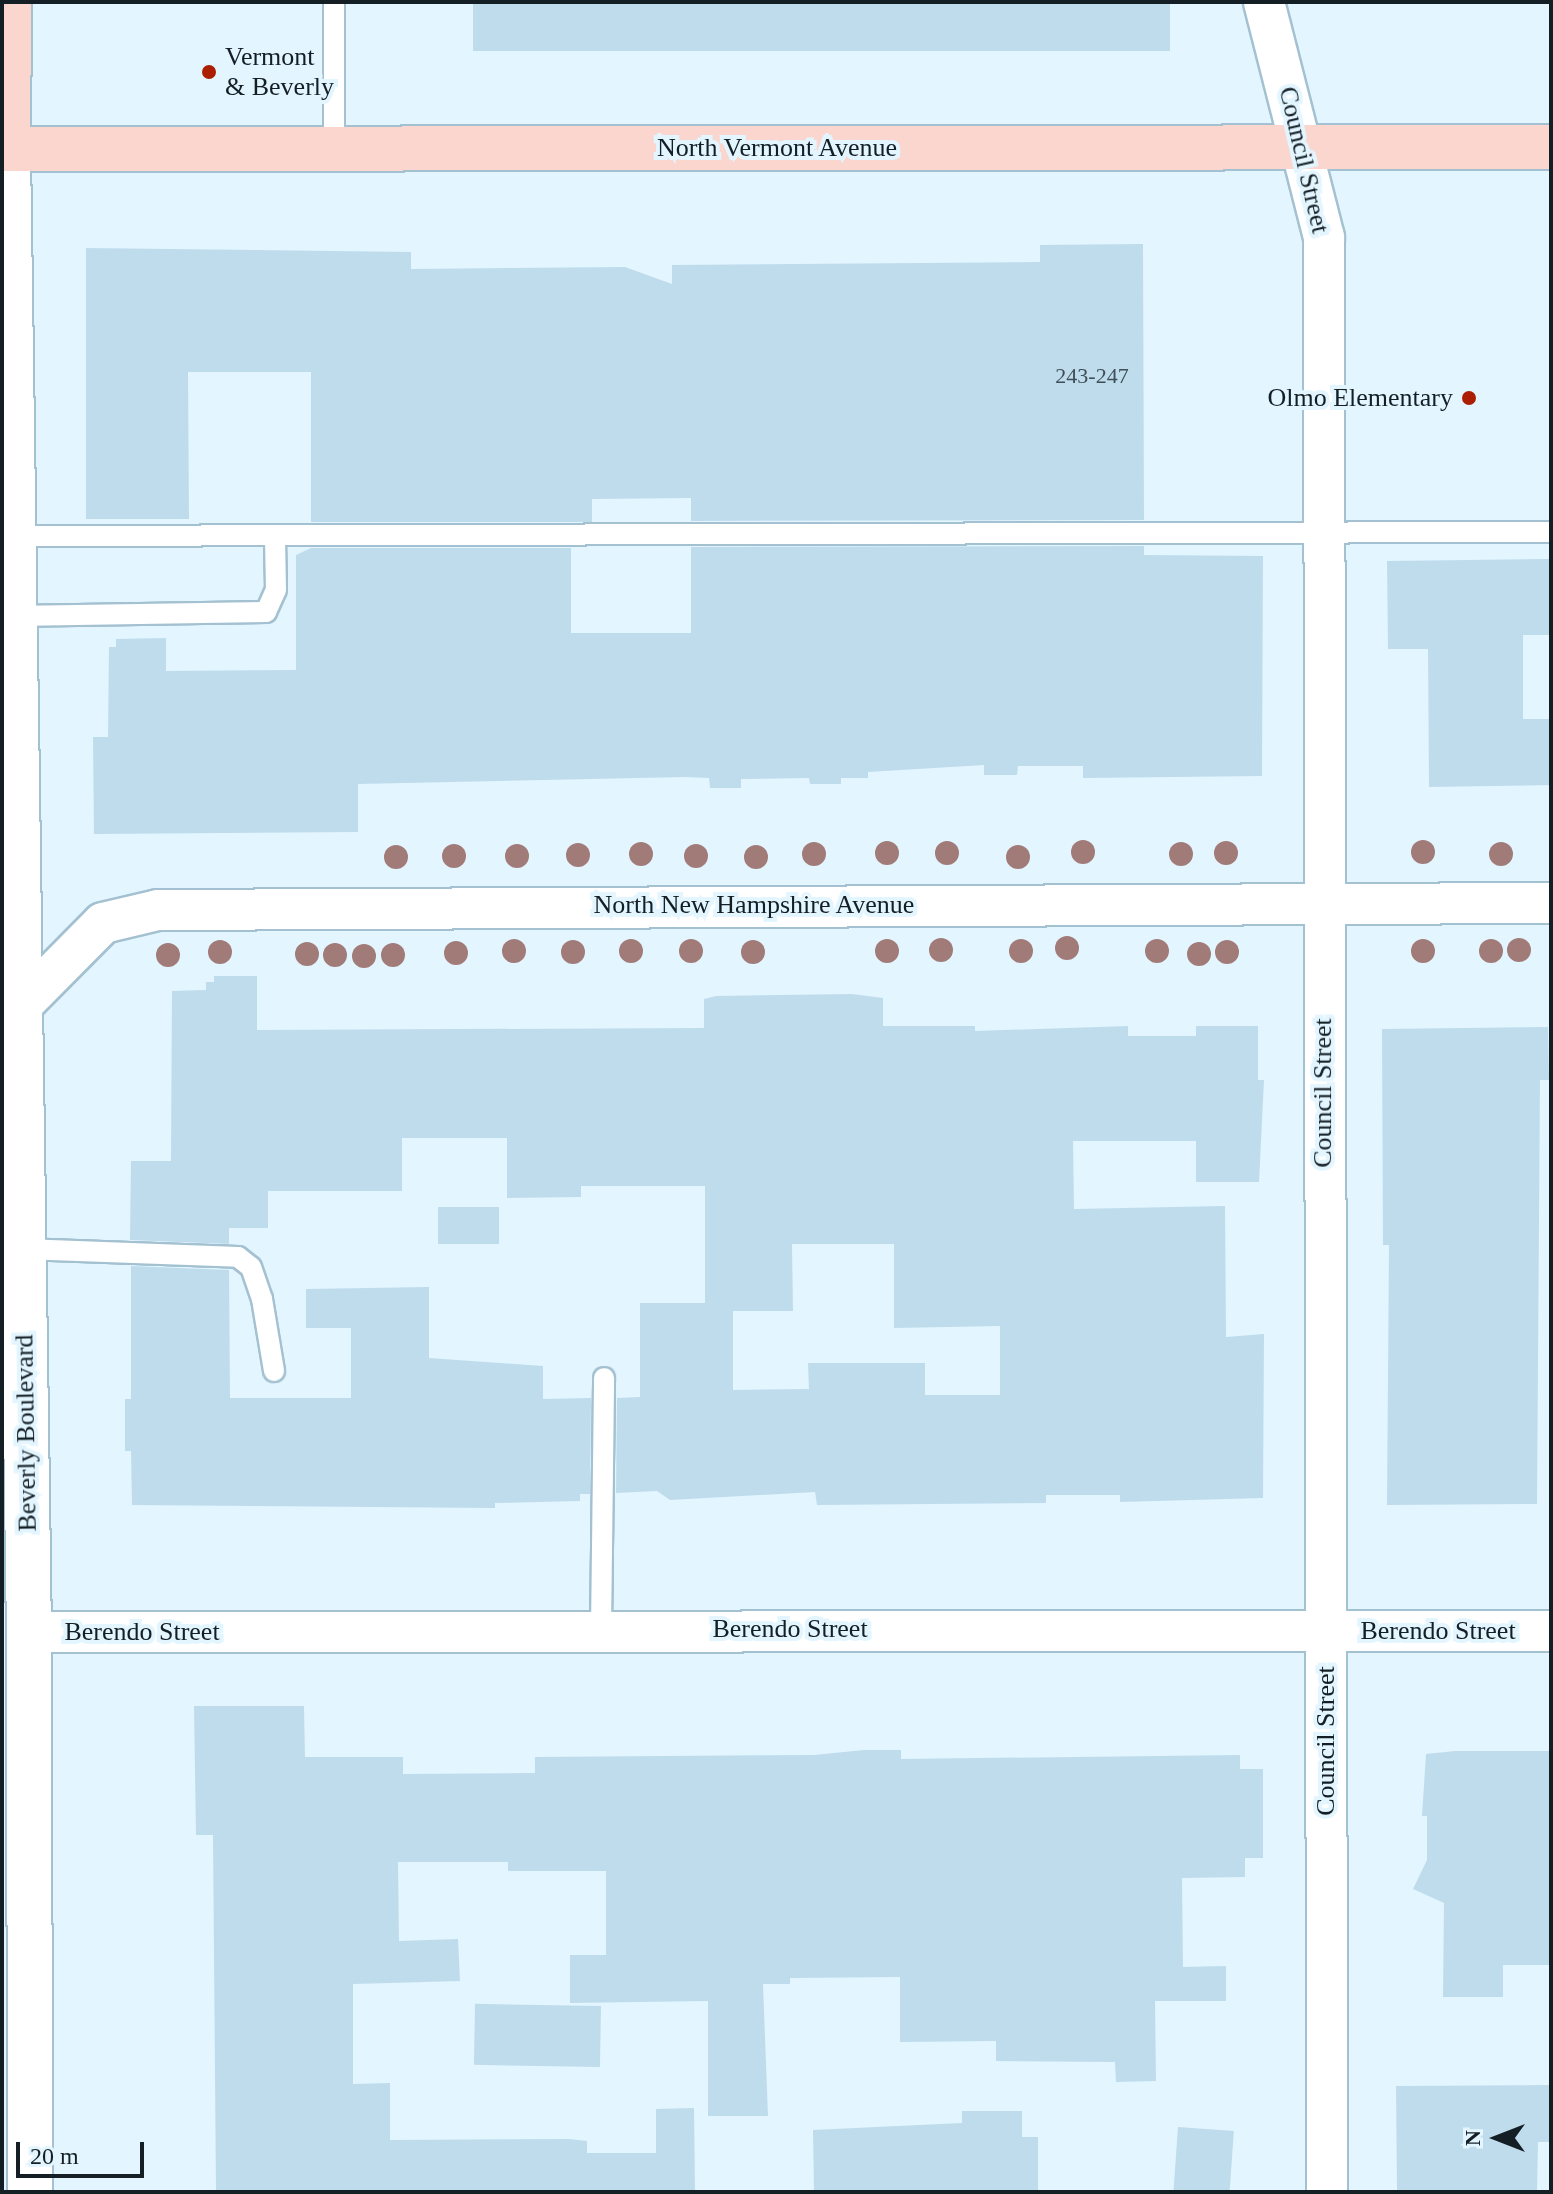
<!DOCTYPE html>
<html>
<head>
<meta charset="utf-8">
<style>
	body { margin:0 }
	#map { position:relative; width:1553px; height:2194px; overflow:hidden; background:#e3f5ff; font-family:"Times New Roman",serif }
	div>[style] { position:absolute }
	[style*='--x'] { left:calc(var(--x)*1px); top:calc(var(--y)*1px); width:calc(var(--w)*1px); rotate:calc(var(--a)*1deg) }
	.building>* { inset:0; background:#bfdced; transform-origin:0 0 }
	.roads { filter:drop-shadow(2px 0 #a4c1d1) drop-shadow(-2px 0 #a4c1d1) drop-shadow(0 2px #a4c1d1) drop-shadow(0 -2px #a4c1d1) }
	.service>* { height:20px; margin:-10px; padding:0 10px; transform-origin:10px; border-radius:10px; background:#fff }
	.minor>* { height:40px; margin:-20px; padding:0 20px; transform-origin:20px; border-radius:20px; background:#fff }
	.secondary>* { height:44px; margin:-22px; padding:0 22px; transform-origin:22px; border-radius:22px; background:#fff }
	.primary>* { height:44px; margin:-22px; padding:0 22px; transform-origin:22px; border-radius:22px; background:#fad6ce }
	.trees>* { width:24px; height:24px; margin:-12px; border-radius:50%; background:#a17b78 }
	.dots>* { width:22px; height:22px; translate:-50% -50%; box-sizing:border-box; border:4px solid #e3f5ff; border-radius:50% }
	span { translate:-50% -50%; white-space:nowrap; text-align:center; line-height:1.15; -webkit-text-stroke:8px #e3f5ff; paint-order:stroke }
	.number-label { font-size:22px; color:#3f4e57 }
	.number-label span { -webkit-text-stroke-width:0 }
	.poi-label { font-size:26px; color:#141f25 }
	.left { translate:0 -50%; text-align:left }
	.right { translate:-100% -50%; text-align:right }
	.street-label { font-size:26px; color:#141f25 }
	.frame { position:absolute; inset:0; border:4px solid #141f25; pointer-events:none }
	.north { position:absolute; left:1457px; top:2098px; width:80px; height:80px; -webkit-text-stroke:6px #e3f5ff; paint-order:stroke; rotate:270deg; font-size:22px; font-weight:700; line-height:32px; text-align:center; color:#141f25 }
	.north::after { content:''; display:block; margin:auto; width:28px; height:36px; background:#141f25; clip-path:polygon(50% 0,100% 100%,50% 72%,0 100%) }
	.scale { position:absolute; left:16px; top:2142px; width:128px; height:36px; box-sizing:border-box; border:4px solid #141f25; border-top:0; padding-left:10px; font-size:24px; line-height:28px; white-space:nowrap; color:#141f25; -webkit-text-stroke:6px #e3f5ff; paint-order:stroke }
</style>
</head>
<body>
<div id="map">
	<div class="building">
		<div style="left:473px;top:2px;width:697px;height:49px"></div>
		<div style="clip-path:polygon(1143px 244px,1144px 520px,691px 521px,691px 498px,592px 499px,592px 522px,311px 522px,311px 372px,188px 372px,189px 519px,86px 519px,86px 248px,411px 252px,411px 269px,625px 267px,672px 284px,672px 265px,1040px 262px,1040px 245px)"></div>
		<div style="clip-path:polygon(1144px 546px,1144px 555px,1263px 556px,1262px 776px,1083px 778px,1083px 766px,1018px 766px,1017px 775px,984px 775px,984px 765px,868px 772px,868px 778px,841px 778px,841px 784px,810px 784px,809px 778px,741px 779px,741px 788px,710px 788px,709px 778px,685px 777px,358px 784px,358px 832px,94px 834px,93px 737px,108px 737px,109px 647px,116px 647px,116px 639px,166px 638px,166px 671px,296px 670px,296px 555px,311px 548px,571px 548px,571px 633px,691px 633px,691px 547px)"></div>
		<div style="clip-path:polygon(1551px 559px,1551px 635px,1523px 635px,1523px 719px,1551px 719px,1551px 785px,1429px 787px,1428px 649px,1388px 649px,1387px 561px)"></div>
		<div style="clip-path:polygon(evenodd,214px 976px,257px 976px,257px 1030px,704px 1028px,704px 999px,716px 996px,852px 994px,883px 998px,883px 1026px,975px 1026px,975px 1031px,1128px 1026px,1128px 1036px,1196px 1036px,1196px 1026px,1258px 1026px,1258px 1080px,1264px 1080px,1259px 1182px,1196px 1182px,1196px 1141px,1073px 1141px,1074px 1209px,1225px 1206px,1226px 1337px,1264px 1334px,1263px 1498px,1120px 1502px,1120px 1495px,1046px 1495px,1046px 1503px,817px 1505px,815px 1492px,670px 1500px,657px 1491px,616px 1493px,617px 1398px,640px 1397px,640px 1303px,705px 1303px,705px 1186px,581px 1186px,581px 1197px,507px 1198px,507px 1138px,402px 1138px,402px 1191px,268px 1191px,268px 1228px,229px 1228px,229px 1244px,130px 1240px,131px 1161px,171px 1161px,172px 991px,206px 990px,206px 982px,214px 982px,214px 976px,792px 1244px,894px 1244px,894px 1328px,1000px 1326px,1000px 1395px,925px 1395px,925px 1363px,808px 1363px,809px 1389px,733px 1390px,733px 1311px,793px 1311px,792px 1244px)"></div>
		<div style="clip-path:polygon(1548px 1027px,1549px 1080px,1540px 1080px,1537px 1504px,1387px 1505px,1389px 1245px,1383px 1245px,1382px 1029px)"></div>
		<div style="left:438px;top:1207px;width:61px;height:37px"></div>
		<div style="clip-path:polygon(131px 1266px,229px 1270px,230px 1398px,351px 1398px,351px 1328px,306px 1328px,306px 1289px,429px 1287px,429px 1358px,543px 1366px,543px 1399px,591px 1398px,590px 1494px,580px 1494px,580px 1501px,495px 1503px,495px 1508px,132px 1505px,131px 1451px,125px 1451px,125px 1399px,131px 1399px)"></div>
		<div style="clip-path:polygon(194px 1706px,304px 1706px,305px 1757px,403px 1757px,403px 1774px,535px 1773px,535px 1757px,814px 1755px,864px 1750px,901px 1750px,901px 1759px,1240px 1755px,1240px 1769px,1263px 1769px,1263px 1858px,1245px 1858px,1245px 1877px,1182px 1878px,1183px 1967px,1226px 1966px,1226px 2001px,1155px 2001px,1156px 2081px,1116px 2082px,1115px 2062px,996px 2061px,996px 2041px,900px 2042px,900px 1977px,790px 1978px,790px 1984px,763px 1984px,768px 2116px,708px 2116px,708px 2001px,570px 2003px,570px 1955px,606px 1955px,606px 1871px,508px 1871px,508px 1862px,398px 1862px,399px 1941px,458px 1939px,460px 1981px,353px 1984px,353px 2084px,390px 2083px,390px 2140px,569px 2139px,587px 2141px,587px 2153px,656px 2153px,656px 2109px,694px 2108px,695px 2192px,216px 2192px,213px 1835px,196px 1835px)"></div>
		<div style="clip-path:polygon(1455px 1751px,1551px 1751px,1551px 1965px,1503px 1965px,1503px 1997px,1443px 1997px,1444px 1903px,1413px 1889px,1427px 1860px,1427px 1816px,1422px 1816px,1426px 1754px)"></div>
		<div style="left:601px;top:2006px;width:61px;height:126px;rotate:91deg"></div>
		<div style="clip-path:polygon(1551px 2085px,1551px 2142px,1538px 2142px,1537px 2192px,1397px 2192px,1396px 2086px)"></div>
		<div style="clip-path:polygon(962px 2111px,1022px 2111px,1022px 2137px,1038px 2137px,1038px 2192px,814px 2192px,813px 2130px,962px 2123px)"></div>
		<div style="left:1178px;top:2127px;width:56px;height:65px;rotate:4deg"></div>
	</div>
	<div class="roads">
		<div class="service">
			<div style="--x:334;--y:148;--w:146;--a:-90"></div>
			<div style="--x:13;--y:536;--w:1538;--a:-0.15"></div>
			<div style="--x:13;--y:616;--w:253;--a:-0.9"></div>
			<div style="--x:266;--y:612;--w:24;--a:-66"></div>
			<div style="--x:276;--y:590;--w:54;--a:-91.1"></div>
			<div style="--x:23;--y:1249;--w:215;--a:2.1"></div>
			<div style="--x:238;--y:1257;--w:16;--a:38"></div>
			<div style="--x:251;--y:1267;--w:34;--a:71"></div>
			<div style="--x:262;--y:1299;--w:73;--a:80.5"></div>
			<div style="--x:601;--y:1630;--w:252;--a:-89.3"></div>
		</div>
		<div class="minor">
			<div style="--x:1264;--y:2;--w:243;--a:75.7"></div>
			<div style="--x:1324;--y:237;--w:1955;--a:89.91"></div>
			<div style="--x:7;--y:1020;--w:136;--a:-45.3"></div>
			<div style="--x:103;--y:923;--w:57;--a:-13.3"></div>
			<div style="--x:158;--y:910;--w:1393;--a:-0.29"></div>
			<div style="--x:29;--y:1632;--w:1522;--a:-0.04"></div>
		</div>
		<div class="secondary">
			<div style="--x:8;--y:149;--w:1483;--a:89.19"></div>
			<div style="--x:29;--y:1632;--w:560;--a:89.9"></div>
		</div>
		<div class="primary">
			<div style="--x:2;--y:149;--w:1549;--a:-0.07"></div>
			<div style="--x:8;--y:149;--w:147;--a:-89.6"></div>
		</div>
	</div>
	<div class="trees">
		<div style="left:1083px;top:852px"></div>
		<div style="left:1423px;top:852px"></div>
		<div style="left:887px;top:853px"></div>
		<div style="left:947px;top:853px"></div>
		<div style="left:1226px;top:853px"></div>
		<div style="left:641px;top:854px"></div>
		<div style="left:814px;top:854px"></div>
		<div style="left:1181px;top:854px"></div>
		<div style="left:1501px;top:854px"></div>
		<div style="left:578px;top:855px"></div>
		<div style="left:454px;top:856px"></div>
		<div style="left:517px;top:856px"></div>
		<div style="left:696px;top:856px"></div>
		<div style="left:396px;top:857px"></div>
		<div style="left:756px;top:857px"></div>
		<div style="left:1018px;top:857px"></div>
		<div style="left:1067px;top:948px"></div>
		<div style="left:941px;top:950px"></div>
		<div style="left:1519px;top:950px"></div>
		<div style="left:514px;top:951px"></div>
		<div style="left:631px;top:951px"></div>
		<div style="left:691px;top:951px"></div>
		<div style="left:887px;top:951px"></div>
		<div style="left:1021px;top:951px"></div>
		<div style="left:1157px;top:951px"></div>
		<div style="left:1423px;top:951px"></div>
		<div style="left:1491px;top:951px"></div>
		<div style="left:220px;top:952px"></div>
		<div style="left:573px;top:952px"></div>
		<div style="left:753px;top:952px"></div>
		<div style="left:1227px;top:952px"></div>
		<div style="left:456px;top:953px"></div>
		<div style="left:307px;top:954px"></div>
		<div style="left:1199px;top:954px"></div>
		<div style="left:168px;top:955px"></div>
		<div style="left:335px;top:955px"></div>
		<div style="left:393px;top:955px"></div>
		<div style="left:364px;top:956px"></div>
	</div>
	<div class="dots">
		<div style="left:209px;top:72px;background:#ac1e01"></div>
		<div style="left:1469px;top:398px;background:#ac1e01"></div>
	</div>
	<div class="number-label">
		<span style="left:1092px;top:376px">243-247</span>
	</div>
	<div class="poi-label">
		<span class="left" style="left:225px;top:72px">Vermont<br>&amp; Beverly</span>
		<span class="right" style="left:1453px;top:398px">Olmo Elementary</span>
	</div>
	<div class="street-label">
		<span style="left:777px;top:148px">North Vermont Avenue</span>
		<span style="left:1304px;top:160px;rotate:77deg">Council Street</span>
		<span style="left:754px;top:905px">North New Hampshire Avenue</span>
		<span style="left:1323px;top:1093px;rotate:-90deg">Council Street</span>
		<span style="left:26px;top:1433px;rotate:-91deg">Beverly Boulevard</span>
		<span style="left:790px;top:1629px">Berendo Street</span>
		<span style="left:1438px;top:1631px">Berendo Street</span>
		<span style="left:142px;top:1632px">Berendo Street</span>
		<span style="left:1326px;top:1741px;rotate:-90deg">Council Street</span>
	</div>
	<div class="frame"></div>
	<div class="north">N</div>
	<div class="scale">20 m</div>
</div>
</body>
</html>
